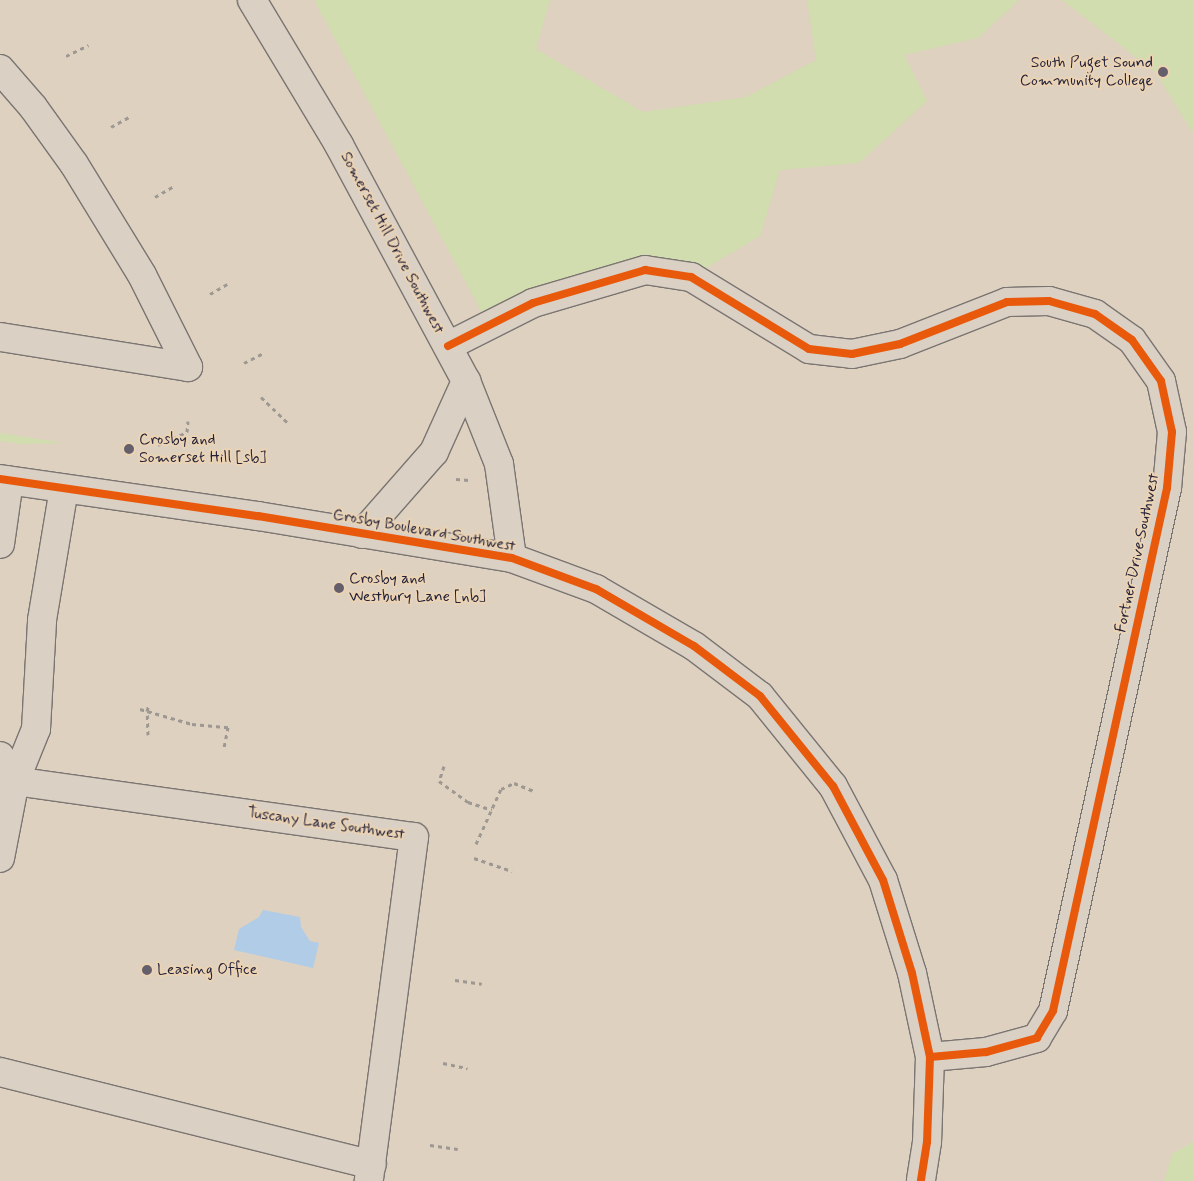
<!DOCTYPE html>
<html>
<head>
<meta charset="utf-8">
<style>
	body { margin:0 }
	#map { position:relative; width:1193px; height:1181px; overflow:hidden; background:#ded1c0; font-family:Mynerve,sans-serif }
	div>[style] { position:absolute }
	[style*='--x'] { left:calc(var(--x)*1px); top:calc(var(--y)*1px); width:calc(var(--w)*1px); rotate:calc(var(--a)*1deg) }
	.green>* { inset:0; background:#d1ddae }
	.water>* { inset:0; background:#b0cce6 }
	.path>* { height:3px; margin-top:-1.5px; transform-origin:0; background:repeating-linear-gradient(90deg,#9e9893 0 4px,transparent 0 8px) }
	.roads { filter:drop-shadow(1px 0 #7b7572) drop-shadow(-1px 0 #7b7572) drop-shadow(0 1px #7b7572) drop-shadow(0 -1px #7b7572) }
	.minor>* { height:28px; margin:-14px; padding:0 14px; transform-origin:14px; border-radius:14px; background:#dad0c4 }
	.cycleway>* { height:8px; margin:-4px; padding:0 4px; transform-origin:4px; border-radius:4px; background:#e8590c }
	.dots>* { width:14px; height:14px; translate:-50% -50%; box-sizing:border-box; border:2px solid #ebd3b3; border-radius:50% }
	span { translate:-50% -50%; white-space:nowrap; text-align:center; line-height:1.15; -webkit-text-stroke:4px #ebd3b3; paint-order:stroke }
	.poi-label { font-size:16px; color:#22223b }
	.right { translate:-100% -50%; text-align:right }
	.left { translate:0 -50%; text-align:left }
	.street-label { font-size:16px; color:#22223b }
</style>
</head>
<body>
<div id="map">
	<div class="green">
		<div style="clip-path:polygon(314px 0,550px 0,536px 49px,643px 112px,746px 97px,816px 60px,807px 0,1019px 0,978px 38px,904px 55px,927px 101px,859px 163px,780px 170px,760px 236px,691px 277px,645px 270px,488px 324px)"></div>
		<div style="clip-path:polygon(1062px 0,1193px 0,1193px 133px,1155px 72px)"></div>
		<div style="clip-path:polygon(0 433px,64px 443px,20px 444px,0 441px)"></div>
		<div style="clip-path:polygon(1193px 1142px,1193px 1181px,1164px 1181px,1172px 1154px)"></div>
	</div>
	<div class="water">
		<div style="clip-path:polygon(263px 910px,300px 917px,301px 927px,310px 941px,319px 943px,313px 968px,234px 950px,239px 929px,259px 917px)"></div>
	</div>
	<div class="path">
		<div style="--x:66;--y:56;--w:25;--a:-26"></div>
		<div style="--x:111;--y:127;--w:21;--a:-29"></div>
		<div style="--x:155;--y:197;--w:22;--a:-30"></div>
		<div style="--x:210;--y:294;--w:20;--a:-30"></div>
		<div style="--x:244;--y:363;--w:20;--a:-27"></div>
		<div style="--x:261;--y:397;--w:40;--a:44"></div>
		<div style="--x:158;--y:445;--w:32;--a:-24"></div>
		<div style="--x:187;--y:432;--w:11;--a:-85"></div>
		<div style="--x:456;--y:479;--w:13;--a:4"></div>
		<div style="--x:140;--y:709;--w:54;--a:16.1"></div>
		<div style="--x:192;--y:724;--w:36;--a:5"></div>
		<div style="--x:228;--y:727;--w:20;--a:101"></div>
		<div style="--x:148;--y:735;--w:24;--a:-92"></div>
		<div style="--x:147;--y:711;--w:7;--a:-74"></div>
		<div style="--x:444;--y:766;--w:16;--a:108"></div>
		<div style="--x:439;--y:781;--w:36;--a:36"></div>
		<div style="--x:468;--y:802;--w:25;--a:18"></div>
		<div style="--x:476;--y:844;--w:60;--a:-65.6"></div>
		<div style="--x:501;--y:789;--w:14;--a:-25"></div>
		<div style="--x:514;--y:783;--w:22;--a:22"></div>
		<div style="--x:474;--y:858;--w:40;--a:18.9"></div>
		<div style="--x:455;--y:980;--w:27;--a:8"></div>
		<div style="--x:443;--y:1063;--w:25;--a:12"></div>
		<div style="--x:430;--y:1145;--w:28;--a:8"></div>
	</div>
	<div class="roads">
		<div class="minor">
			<div style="--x:252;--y:0;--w:169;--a:59"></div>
			<div style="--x:339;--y:145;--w:268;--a:61.7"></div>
			<div style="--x:466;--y:381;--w:89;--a:68.3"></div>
			<div style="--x:499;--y:464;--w:95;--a:82.1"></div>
			<div style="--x:0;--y:69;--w:50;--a:49"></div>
			<div style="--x:33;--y:107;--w:70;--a:54.3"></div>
			<div style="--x:74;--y:164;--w:130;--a:58.5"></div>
			<div style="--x:142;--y:275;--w:103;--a:63.4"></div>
			<div style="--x:188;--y:367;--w:190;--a:-170.9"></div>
			<div style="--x:448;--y:346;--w:95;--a:-26.8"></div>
			<div style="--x:533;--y:303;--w:117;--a:-16.4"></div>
			<div style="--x:645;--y:270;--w:47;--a:8.7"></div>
			<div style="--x:691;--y:277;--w:138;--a:31.4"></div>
			<div style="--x:809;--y:349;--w:43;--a:6.6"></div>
			<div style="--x:852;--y:354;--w:49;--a:-11.8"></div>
			<div style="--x:900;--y:344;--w:115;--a:-21.4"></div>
			<div style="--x:1007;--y:302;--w:42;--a:-1.4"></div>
			<div style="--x:1049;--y:301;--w:48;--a:15.8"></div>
			<div style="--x:1095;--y:314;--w:45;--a:35.1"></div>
			<div style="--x:1132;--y:340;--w:50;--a:54.7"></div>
			<div style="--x:1161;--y:381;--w:52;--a:77.8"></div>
			<div style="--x:1172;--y:432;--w:56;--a:95.1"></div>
			<div style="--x:1167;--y:488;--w:535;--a:102.3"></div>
			<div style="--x:1053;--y:1011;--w:31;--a:121"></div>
			<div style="--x:1037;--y:1038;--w:53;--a:164.6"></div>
			<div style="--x:986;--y:1052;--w:56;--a:174.9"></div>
			<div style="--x:0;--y:479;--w:261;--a:8.2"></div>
			<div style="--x:258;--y:516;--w:257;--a:9.4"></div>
			<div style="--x:512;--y:558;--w:90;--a:20.3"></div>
			<div style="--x:596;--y:589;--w:113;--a:30.2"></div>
			<div style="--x:694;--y:646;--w:83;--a:37.1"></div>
			<div style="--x:760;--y:696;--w:116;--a:51"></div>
			<div style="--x:833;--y:786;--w:106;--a:62"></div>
			<div style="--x:883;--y:880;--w:97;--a:72.7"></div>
			<div style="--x:912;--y:973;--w:86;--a:77.9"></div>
			<div style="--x:930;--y:1057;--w:85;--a:92"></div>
			<div style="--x:927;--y:1142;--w:39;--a:99"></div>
			<div style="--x:362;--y:534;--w:109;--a:-48.7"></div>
			<div style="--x:434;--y:452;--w:78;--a:-65.7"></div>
			<div style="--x:0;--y:544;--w:64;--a:-81.9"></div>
			<div style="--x:0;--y:756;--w:29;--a:59"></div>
			<div style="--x:0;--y:779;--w:418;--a:8"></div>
			<div style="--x:414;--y:837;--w:347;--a:97.5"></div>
			<div style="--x:0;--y:858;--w:78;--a:-79"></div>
			<div style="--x:15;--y:781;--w:56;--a:-68"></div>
			<div style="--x:36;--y:729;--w:109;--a:-86.8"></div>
			<div style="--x:42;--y:620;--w:133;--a:-80.5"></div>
			<div style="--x:0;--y:1072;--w:383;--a:14"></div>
		</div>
	</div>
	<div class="cycleway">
		<div style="--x:448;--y:346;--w:95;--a:-26.8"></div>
		<div style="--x:533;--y:303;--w:117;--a:-16.4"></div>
		<div style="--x:645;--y:270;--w:47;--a:8.7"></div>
		<div style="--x:691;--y:277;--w:138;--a:31.4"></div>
		<div style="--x:809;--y:349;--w:43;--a:6.6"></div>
		<div style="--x:852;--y:354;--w:49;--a:-11.8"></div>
		<div style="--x:900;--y:344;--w:115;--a:-21.4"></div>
		<div style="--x:1007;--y:302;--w:42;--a:-1.4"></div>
		<div style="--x:1049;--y:301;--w:48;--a:15.8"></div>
		<div style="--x:1095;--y:314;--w:45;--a:35.1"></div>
		<div style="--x:1132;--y:340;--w:50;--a:54.7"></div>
		<div style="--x:1161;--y:381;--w:52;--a:77.8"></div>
		<div style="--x:1172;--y:432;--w:56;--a:95.1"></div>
		<div style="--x:1167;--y:488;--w:535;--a:102.3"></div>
		<div style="--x:1053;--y:1011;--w:31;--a:121"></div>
		<div style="--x:1037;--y:1038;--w:53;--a:164.6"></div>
		<div style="--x:986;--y:1052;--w:56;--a:174.9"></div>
		<div style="--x:0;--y:479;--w:261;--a:8.2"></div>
		<div style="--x:258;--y:516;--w:257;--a:9.4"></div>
		<div style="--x:512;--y:558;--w:90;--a:20.3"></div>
		<div style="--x:596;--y:589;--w:113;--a:30.2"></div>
		<div style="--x:694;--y:646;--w:83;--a:37.1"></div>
		<div style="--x:760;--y:696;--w:116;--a:51"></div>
		<div style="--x:833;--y:786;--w:106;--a:62"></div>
		<div style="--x:883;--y:880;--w:97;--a:72.7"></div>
		<div style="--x:912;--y:973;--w:86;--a:77.9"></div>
		<div style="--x:930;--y:1057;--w:85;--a:92"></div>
		<div style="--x:927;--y:1142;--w:39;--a:99"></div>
	</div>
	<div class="dots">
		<div style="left:1163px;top:72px;background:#645f6a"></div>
		<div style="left:129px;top:449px;background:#645f6a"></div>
		<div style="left:339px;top:588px;background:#645f6a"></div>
		<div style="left:147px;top:970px;background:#645f6a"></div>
	</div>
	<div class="poi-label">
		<span class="right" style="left:1153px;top:72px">South Puget Sound<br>Community College</span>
		<span class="left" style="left:139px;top:449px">Crosby and<br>Somerset Hill [sb]</span>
		<span class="left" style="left:349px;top:588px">Crosby and<br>Westbury Lane [nb]</span>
		<span class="left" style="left:157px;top:970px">Leasing Office</span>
	</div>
	<div class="street-label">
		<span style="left:392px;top:243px;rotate:62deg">Somerset Hill Drive Southwest</span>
		<span style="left:424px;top:531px;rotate:10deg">Crosby Boulevard Southwest</span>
		<span style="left:1138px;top:553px;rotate:-78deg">Fortner Drive Southwest</span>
		<span style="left:326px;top:824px;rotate:8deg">Tuscany Lane Southwest</span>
	</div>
</div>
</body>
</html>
